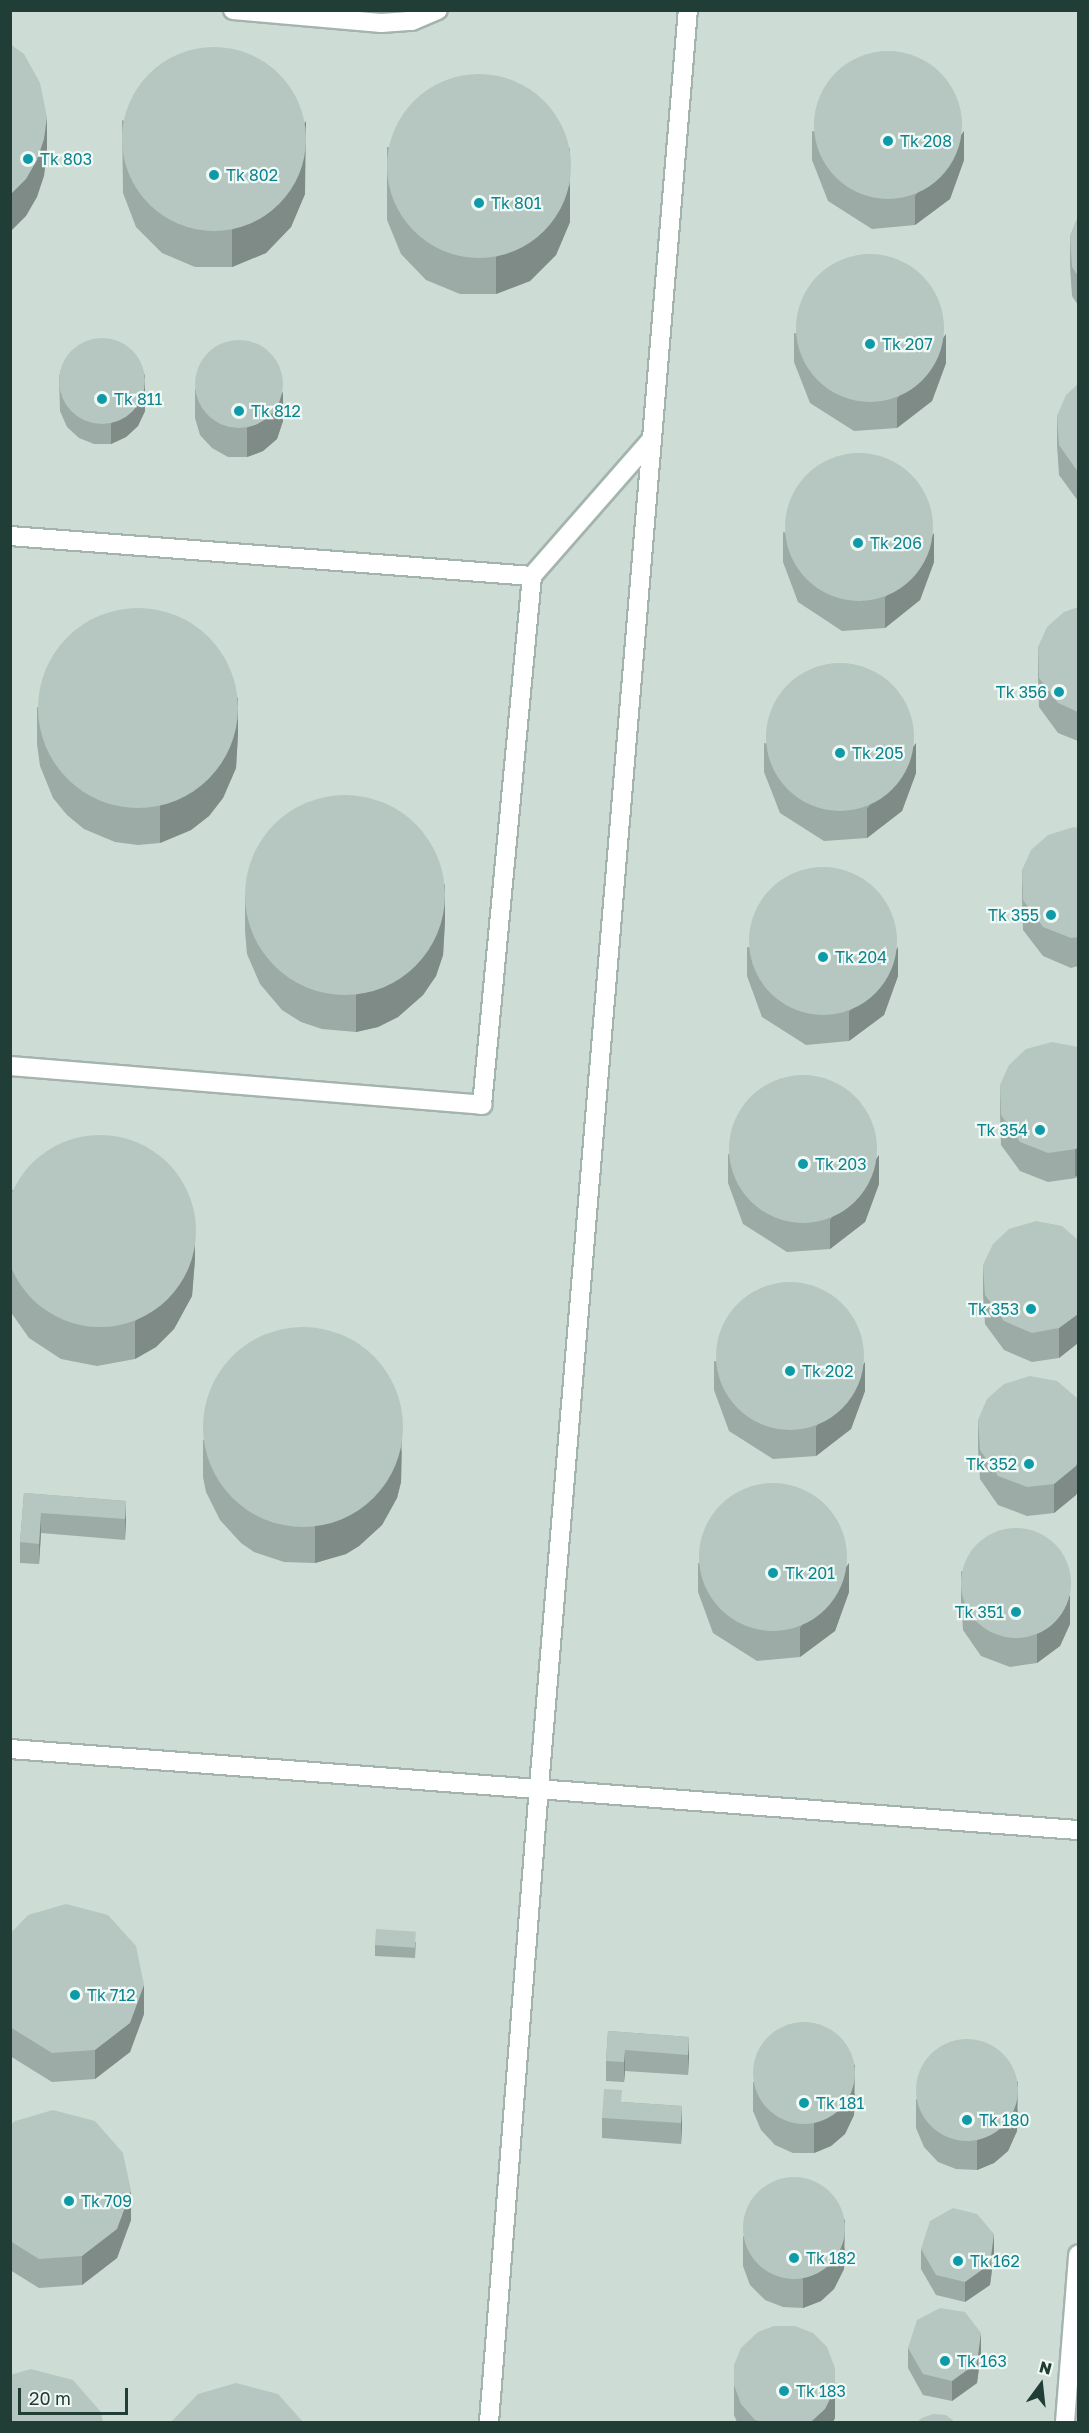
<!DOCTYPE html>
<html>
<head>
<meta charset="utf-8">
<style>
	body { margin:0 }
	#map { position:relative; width:1089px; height:2433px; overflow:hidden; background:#e0ece7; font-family:"Golos Text",sans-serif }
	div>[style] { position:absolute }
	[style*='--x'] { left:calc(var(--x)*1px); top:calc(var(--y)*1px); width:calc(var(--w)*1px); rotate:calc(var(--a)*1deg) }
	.built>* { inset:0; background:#cedcd6; transform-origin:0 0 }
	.roads { filter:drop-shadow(2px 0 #a3b4ae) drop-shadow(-2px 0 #a3b4ae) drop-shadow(0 2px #a3b4ae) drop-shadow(0 -2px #a3b4ae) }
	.minor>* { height:18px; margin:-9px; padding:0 9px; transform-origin:9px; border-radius:9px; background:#fff }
	.wall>* { inset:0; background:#9caba5 }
	.shaded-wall>* { inset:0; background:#7f8b86; transform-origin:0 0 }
	.building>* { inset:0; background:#b5c7c0; transform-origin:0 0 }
	.round { border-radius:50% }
	.dots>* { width:16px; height:16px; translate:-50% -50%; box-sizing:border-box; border:3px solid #f1f9f5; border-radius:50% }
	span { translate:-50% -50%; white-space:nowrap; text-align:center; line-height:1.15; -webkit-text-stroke:4.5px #f1f9f5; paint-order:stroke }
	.culture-label { font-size:16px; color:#0d838f }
	.left { translate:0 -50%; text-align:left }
	.right { translate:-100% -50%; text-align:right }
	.frame { position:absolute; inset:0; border:12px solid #203e36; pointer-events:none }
	.north { position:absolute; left:1011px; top:2355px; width:60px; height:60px; -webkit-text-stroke:4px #f1f9f5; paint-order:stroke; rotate:15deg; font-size:16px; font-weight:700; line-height:24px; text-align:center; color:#203e36 }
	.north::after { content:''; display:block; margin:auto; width:21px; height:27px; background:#203e36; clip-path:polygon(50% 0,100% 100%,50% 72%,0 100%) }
	.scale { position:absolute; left:18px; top:2388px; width:110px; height:27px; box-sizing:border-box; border:3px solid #203e36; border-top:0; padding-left:8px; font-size:18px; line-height:21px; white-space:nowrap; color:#203e36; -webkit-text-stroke:4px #f1f9f5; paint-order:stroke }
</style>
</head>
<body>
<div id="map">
	<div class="built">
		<div style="left:11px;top:11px;width:1067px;height:2411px"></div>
	</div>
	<div class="roads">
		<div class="minor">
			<div style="--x:233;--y:10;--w:149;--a:5"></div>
			<div style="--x:381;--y:23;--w:31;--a:-4"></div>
			<div style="--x:412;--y:21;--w:28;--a:-23"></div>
			<div style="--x:10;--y:536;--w:524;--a:4.38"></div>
			<div style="--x:10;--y:1066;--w:474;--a:4.7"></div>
			<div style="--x:482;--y:1105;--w:531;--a:-84.6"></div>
			<div style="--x:532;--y:576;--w:181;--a:-48.8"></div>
			<div style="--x:10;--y:1749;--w:1071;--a:4.34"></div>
			<div style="--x:489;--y:2422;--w:637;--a:-85.5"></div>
			<div style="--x:539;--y:1787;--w:1783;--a:-85.21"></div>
			<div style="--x:1065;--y:2422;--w:168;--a:-85.5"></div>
		</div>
	</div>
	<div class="wall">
		<div style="clip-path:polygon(122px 120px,305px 194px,291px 227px,266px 253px,232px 267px,195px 267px,162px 253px,136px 227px,123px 193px)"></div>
		<div style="clip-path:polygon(812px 131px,964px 160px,950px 199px,915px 225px,872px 229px,828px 201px,812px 160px)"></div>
		<div style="clip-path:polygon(387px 147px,570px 148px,570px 222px,556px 255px,530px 281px,496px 294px,460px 294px,426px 280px,401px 254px,387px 220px)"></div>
		<div style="clip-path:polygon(1078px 217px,1078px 305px,1072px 296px,1070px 266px,1070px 236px)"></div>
		<div style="clip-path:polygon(794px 333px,946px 363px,932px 401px,897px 428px,854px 431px,810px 403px,794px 362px)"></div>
		<div style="clip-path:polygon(59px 375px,145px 411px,138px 426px,126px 437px,111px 444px,94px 444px,79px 438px,67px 427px,60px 411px)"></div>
		<div style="clip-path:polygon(1078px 384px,1078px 501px,1059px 475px,1057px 445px,1057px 416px)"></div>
		<div style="clip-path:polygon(195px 389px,283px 421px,277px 439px,263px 451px,247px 457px,228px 457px,212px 448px,200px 435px,195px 418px)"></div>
		<div style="clip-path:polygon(783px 532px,934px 562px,920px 600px,885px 628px,842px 631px,798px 602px,783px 562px)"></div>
		<div style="clip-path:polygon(1078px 607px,1078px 741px,1058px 733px,1039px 707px,1038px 677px,1038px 647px)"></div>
		<div style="clip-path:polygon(37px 707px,238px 734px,236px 768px,223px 798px,209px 816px,191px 830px,160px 843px,138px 845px,115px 842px,84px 829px,67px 815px,53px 798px,40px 766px,37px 744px)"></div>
		<div style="clip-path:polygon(764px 743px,916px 773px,902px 811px,867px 838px,824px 841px,780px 813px,764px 772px)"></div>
		<div style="clip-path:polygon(1078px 828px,1078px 966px,1071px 968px,1043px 956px,1023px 930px,1022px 900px,1022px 870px)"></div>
		<div style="clip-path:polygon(245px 894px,445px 921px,443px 955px,436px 976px,423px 995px,398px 1017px,378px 1027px,356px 1032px,322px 1029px,301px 1022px,282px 1010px,260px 984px,247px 954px,245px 931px)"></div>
		<div style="clip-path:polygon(747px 947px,898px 976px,884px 1015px,849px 1041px,806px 1045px,762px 1017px,747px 976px)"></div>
		<div style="clip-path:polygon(1078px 1047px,1078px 1176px,1076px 1178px,1048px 1182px,1020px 1171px,1001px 1145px,1000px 1114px,1000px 1085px)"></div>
		<div style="clip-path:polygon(728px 1154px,879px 1184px,865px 1222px,830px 1249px,787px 1252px,743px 1224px,728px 1183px)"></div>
		<div style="clip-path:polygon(10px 1189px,195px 1259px,192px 1296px,174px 1329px,156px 1347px,135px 1359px,97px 1366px,61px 1359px,29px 1338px,10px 1311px)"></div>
		<div style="clip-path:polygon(1078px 1240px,1078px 1343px,1059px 1358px,1032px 1362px,1004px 1350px,985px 1324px,983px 1294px,983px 1265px)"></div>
		<div style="clip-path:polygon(714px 1361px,865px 1391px,851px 1429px,816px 1456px,773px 1459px,729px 1431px,714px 1390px)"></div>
		<div style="clip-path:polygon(1078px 1401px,1078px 1491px,1076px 1495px,1054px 1513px,1027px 1516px,998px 1505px,980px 1479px,978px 1449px,978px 1420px)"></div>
		<div style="clip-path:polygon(203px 1440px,402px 1451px,401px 1482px,397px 1498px,382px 1525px,359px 1546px,346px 1554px,315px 1563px,284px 1562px,254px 1552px,241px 1543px,220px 1520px,206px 1492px,203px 1477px)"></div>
		<div style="clip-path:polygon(24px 1493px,126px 1501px,125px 1540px,41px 1533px,39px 1564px,20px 1563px,20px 1542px)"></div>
		<div style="clip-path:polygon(698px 1563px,849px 1592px,835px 1631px,800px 1657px,757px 1661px,713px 1633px,698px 1592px)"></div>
		<div style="clip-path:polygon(961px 1571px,1070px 1624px,1060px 1646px,1037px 1663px,1010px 1667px,981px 1656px,963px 1630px,961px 1600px)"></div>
		<div style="clip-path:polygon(10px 1934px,144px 2014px,130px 2052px,95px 2079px,52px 2082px,10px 2056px)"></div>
		<div style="clip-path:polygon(416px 1942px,415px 1958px,375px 1956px,375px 1945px)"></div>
		<div style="clip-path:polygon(608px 2031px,689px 2037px,688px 2075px,625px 2071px,624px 2082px,606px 2081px,606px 2061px)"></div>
		<div style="clip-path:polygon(753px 2082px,855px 2093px,854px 2115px,845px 2134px,831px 2146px,814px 2153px,793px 2153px,775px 2145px,761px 2130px,753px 2111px)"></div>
		<div style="clip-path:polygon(916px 2099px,1018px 2110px,1017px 2131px,1008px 2151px,994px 2163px,977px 2170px,956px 2169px,938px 2162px,924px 2147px,916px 2128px)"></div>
		<div style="clip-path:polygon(622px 2102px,682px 2106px,682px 2126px,681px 2144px,602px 2138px,602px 2118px)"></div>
		<div style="clip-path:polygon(10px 2126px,131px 2220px,117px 2258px,82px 2285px,39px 2288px,10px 2270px)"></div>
		<div style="clip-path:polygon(743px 2236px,845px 2248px,844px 2269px,834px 2289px,821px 2301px,803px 2308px,783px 2307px,765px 2300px,750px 2285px,743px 2266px)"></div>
		<div style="clip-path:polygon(921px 2249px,994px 2254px,990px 2285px,965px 2302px,936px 2295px,921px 2269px)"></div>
		<div style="clip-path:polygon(908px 2348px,981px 2353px,977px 2383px,952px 2401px,923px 2395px,908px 2368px)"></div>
		<div style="clip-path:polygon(734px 2365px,835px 2397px,835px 2418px,833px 2422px,737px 2422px,734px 2415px)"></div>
	</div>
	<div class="shaded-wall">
		<div style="clip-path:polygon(47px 117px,47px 154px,44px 176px,37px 197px,26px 216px,10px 232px,10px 195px)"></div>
		<div style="clip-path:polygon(306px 121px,305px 194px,291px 227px,266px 253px,232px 267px,232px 230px)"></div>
		<div style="clip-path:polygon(964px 131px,964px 160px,950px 199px,915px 225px,915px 196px)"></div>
		<div style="clip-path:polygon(570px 185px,570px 222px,556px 255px,530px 281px,496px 294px,496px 257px)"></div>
		<div style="clip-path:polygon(946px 334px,946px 363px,932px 401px,897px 428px,897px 399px)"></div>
		<div style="clip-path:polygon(12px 365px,12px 394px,10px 397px,10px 368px)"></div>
		<div style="clip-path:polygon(145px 374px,145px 411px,138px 426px,126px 437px,111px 444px,111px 424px)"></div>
		<div style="clip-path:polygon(283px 392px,283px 421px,277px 439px,263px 451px,247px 457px,247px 428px)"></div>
		<div style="clip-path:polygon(934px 533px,934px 562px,920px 600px,885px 628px,885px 598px)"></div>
		<div style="clip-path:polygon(238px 697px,238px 734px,236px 768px,223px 798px,209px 816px,191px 830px,160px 843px,160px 806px)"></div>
		<div style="clip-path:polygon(916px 743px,916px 773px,902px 811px,867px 838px,867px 809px)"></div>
		<div style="clip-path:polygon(445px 884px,445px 921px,443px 955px,436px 976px,423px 995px,398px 1017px,378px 1027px,356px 1032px,356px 995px)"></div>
		<div style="clip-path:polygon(898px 947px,898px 976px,884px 1015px,849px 1041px,849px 1012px)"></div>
		<div style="left:1078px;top:1147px;width:29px;height:3px;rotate:90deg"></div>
		<div style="clip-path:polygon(879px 1155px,879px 1184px,865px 1222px,830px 1249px,830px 1220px)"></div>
		<div style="clip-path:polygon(195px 1222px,195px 1259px,192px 1296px,174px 1329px,156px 1347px,135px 1359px,135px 1322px)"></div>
		<div style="clip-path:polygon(1078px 1314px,1078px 1343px,1059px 1358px,1059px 1328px)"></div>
		<div style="clip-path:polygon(865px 1362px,865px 1391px,851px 1429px,816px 1456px,816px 1427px)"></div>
		<div style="clip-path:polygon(402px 1414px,401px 1482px,397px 1498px,382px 1525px,359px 1546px,346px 1554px,315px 1563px,315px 1526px)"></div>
		<div style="clip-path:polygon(1078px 1462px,1078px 1491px,1076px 1495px,1054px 1513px,1054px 1484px)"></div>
		<div style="clip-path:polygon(126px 1501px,126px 1522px,125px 1540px,125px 1519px)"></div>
		<div style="clip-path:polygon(41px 1513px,41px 1533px,39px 1564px,39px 1544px)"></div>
		<div style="clip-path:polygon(849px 1563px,849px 1592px,835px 1631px,800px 1657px,800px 1628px)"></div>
		<div style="clip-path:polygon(1070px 1595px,1070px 1624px,1060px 1646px,1037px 1663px,1037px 1634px)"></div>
		<div style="clip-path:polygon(144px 1985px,144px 2014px,130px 2052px,95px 2079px,95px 2050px)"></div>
		<div style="clip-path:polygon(689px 2037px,689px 2057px,688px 2075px,688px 2055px)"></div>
		<div style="clip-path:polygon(625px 2050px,625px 2071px,624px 2082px,624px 2062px)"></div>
		<div style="clip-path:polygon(855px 2064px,854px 2115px,845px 2134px,831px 2146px,814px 2153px,814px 2124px)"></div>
		<div style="clip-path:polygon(1018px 2081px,1017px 2131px,1008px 2151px,994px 2163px,977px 2170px,977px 2141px)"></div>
		<div style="clip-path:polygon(682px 2106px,682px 2126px,681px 2144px,681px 2123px)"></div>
		<div style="clip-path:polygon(131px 2191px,131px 2220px,117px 2258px,82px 2285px,82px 2256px)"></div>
		<div style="clip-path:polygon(845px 2219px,844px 2269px,834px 2289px,821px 2301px,803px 2308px,803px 2278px)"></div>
		<div style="clip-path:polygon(994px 2234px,994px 2254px,990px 2285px,965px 2302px,965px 2282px)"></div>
		<div style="clip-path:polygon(981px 2333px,981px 2353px,977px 2383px,952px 2401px,952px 2381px)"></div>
		<div style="clip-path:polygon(835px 2368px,835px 2418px,833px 2422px,807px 2422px)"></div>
	</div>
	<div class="building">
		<div style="clip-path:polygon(10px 44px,24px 54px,40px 83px,47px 117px,44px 139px,37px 160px,26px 179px,10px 195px)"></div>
		<div class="round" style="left:122px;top:47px;width:184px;height:184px"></div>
		<div class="round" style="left:814px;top:51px;width:148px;height:148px"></div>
		<div class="round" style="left:387px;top:74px;width:184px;height:184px"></div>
		<div style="clip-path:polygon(1078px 217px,1078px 276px,1072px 267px,1070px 236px)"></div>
		<div class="round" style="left:796px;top:254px;width:148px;height:148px"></div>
		<div class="round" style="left:59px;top:338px;width:86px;height:86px"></div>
		<div class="round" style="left:195px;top:340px;width:88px;height:88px"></div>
		<div style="clip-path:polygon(1078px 384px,1078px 472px,1059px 445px,1057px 416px,1066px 395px)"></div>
		<div class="round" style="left:785px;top:453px;width:148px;height:148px"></div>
		<div style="clip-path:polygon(1078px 607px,1078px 712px,1058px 703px,1039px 678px,1038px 647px,1047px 627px,1064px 612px)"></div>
		<div class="round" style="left:38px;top:608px;width:200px;height:200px"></div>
		<div class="round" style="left:766px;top:663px;width:148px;height:148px"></div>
		<div class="round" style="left:245px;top:795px;width:200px;height:200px"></div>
		<div style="clip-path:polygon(1074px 827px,1078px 828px,1078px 937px,1071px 938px,1043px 927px,1023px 900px,1022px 870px,1031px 850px,1048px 835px)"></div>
		<div class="round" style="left:749px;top:867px;width:148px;height:148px"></div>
		<div style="clip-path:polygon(1052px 1042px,1078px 1047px,1078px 1147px,1076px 1149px,1048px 1153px,1020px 1142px,1001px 1115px,1000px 1085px,1009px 1065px,1026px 1049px)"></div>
		<div class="round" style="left:729px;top:1075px;width:148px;height:148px"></div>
		<div class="round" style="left:4px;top:1135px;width:192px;height:192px"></div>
		<div style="clip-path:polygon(1036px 1221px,1062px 1226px,1078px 1240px,1078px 1314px,1059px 1328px,1032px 1333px,1004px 1321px,985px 1295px,983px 1265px,993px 1244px,1009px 1229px)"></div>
		<div class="round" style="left:716px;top:1282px;width:148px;height:148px"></div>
		<div class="round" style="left:203px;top:1327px;width:200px;height:200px"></div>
		<div style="clip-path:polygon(1030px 1376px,1057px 1381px,1077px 1398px,1078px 1401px,1078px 1462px,1076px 1466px,1054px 1484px,1027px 1487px,998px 1476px,980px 1450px,978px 1420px,987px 1399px,1004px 1384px)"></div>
		<div class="round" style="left:699px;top:1483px;width:148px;height:148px"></div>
		<div style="clip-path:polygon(24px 1493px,126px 1501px,125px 1519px,41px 1513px,39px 1544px,20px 1542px)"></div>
		<div class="round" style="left:961px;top:1528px;width:110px;height:110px"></div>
		<div style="clip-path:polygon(66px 1904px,108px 1915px,136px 1946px,144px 1985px,130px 2023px,95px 2050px,52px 2053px,10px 2027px,10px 1934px,28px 1915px)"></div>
		<div style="left:376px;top:1929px;width:40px;height:16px;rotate:4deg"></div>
		<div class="round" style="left:753px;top:2022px;width:102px;height:102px"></div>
		<div style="clip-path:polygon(608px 2031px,689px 2037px,688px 2055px,625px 2050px,624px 2062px,606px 2061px)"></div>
		<div class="round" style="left:916px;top:2039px;width:102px;height:102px"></div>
		<div style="clip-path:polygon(604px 2089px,622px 2090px,621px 2102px,682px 2106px,681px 2123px,602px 2118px)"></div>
		<div style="clip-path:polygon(53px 2110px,95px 2121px,123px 2153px,131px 2191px,117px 2229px,82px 2256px,39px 2259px,10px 2241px,10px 2126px,15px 2121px)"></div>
		<div class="round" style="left:743px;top:2177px;width:102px;height:102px"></div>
		<div style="clip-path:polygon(953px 2208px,977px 2214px,994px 2234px,990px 2264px,965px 2282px,936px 2275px,921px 2249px,930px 2221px)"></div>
		<div style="clip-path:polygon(940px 2308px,965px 2312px,981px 2333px,977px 2363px,952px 2381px,923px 2374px,908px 2348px,917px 2320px)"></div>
		<div style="clip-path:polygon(774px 2326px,795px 2326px,813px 2333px,827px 2347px,835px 2368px,835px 2389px,825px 2409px,812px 2421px,807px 2422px,762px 2422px,755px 2420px,741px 2404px,734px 2385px,734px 2365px,741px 2348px,758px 2332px)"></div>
		<div style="clip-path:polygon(31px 2369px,73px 2380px,101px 2412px,103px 2422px,10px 2422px,10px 2375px)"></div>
		<div style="clip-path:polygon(236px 2383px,278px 2394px,303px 2422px,171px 2422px,198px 2394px)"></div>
		<div style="clip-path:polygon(933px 2414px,946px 2415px,955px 2422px,917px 2422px,922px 2418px)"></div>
	</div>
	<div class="dots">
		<div style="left:888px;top:141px;background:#0f9aa8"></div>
		<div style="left:28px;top:159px;background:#0f9aa8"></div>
		<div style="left:214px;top:175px;background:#0f9aa8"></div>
		<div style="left:479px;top:203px;background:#0f9aa8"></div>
		<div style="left:870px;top:344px;background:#0f9aa8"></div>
		<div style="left:102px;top:399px;background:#0f9aa8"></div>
		<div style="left:239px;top:411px;background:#0f9aa8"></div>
		<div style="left:858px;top:543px;background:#0f9aa8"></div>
		<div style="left:1059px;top:692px;background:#0f9aa8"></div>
		<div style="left:840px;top:753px;background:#0f9aa8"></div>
		<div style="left:1051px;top:915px;background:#0f9aa8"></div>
		<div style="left:823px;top:957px;background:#0f9aa8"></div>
		<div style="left:1040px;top:1130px;background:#0f9aa8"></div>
		<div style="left:803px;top:1164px;background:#0f9aa8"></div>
		<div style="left:1031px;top:1309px;background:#0f9aa8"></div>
		<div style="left:790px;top:1371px;background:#0f9aa8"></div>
		<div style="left:1029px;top:1464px;background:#0f9aa8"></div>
		<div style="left:773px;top:1573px;background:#0f9aa8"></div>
		<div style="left:1016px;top:1612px;background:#0f9aa8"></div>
		<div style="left:75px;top:1995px;background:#0f9aa8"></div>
		<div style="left:804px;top:2103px;background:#0f9aa8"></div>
		<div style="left:967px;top:2120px;background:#0f9aa8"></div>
		<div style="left:69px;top:2201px;background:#0f9aa8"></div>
		<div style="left:794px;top:2258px;background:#0f9aa8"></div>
		<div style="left:958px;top:2261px;background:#0f9aa8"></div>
		<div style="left:945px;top:2361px;background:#0f9aa8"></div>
		<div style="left:784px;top:2391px;background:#0f9aa8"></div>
	</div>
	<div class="culture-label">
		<span class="left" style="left:900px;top:141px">Tk 208</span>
		<span class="left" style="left:40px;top:159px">Tk 803</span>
		<span class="left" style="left:226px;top:175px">Tk 802</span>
		<span class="left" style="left:491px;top:203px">Tk 801</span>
		<span class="left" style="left:882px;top:344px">Tk 207</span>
		<span class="left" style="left:114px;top:399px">Tk 811</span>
		<span class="left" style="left:251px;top:411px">Tk 812</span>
		<span class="left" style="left:870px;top:543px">Tk 206</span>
		<span class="right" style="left:1047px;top:692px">Tk 356</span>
		<span class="left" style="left:852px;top:753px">Tk 205</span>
		<span class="right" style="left:1039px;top:915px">Tk 355</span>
		<span class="left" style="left:835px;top:957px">Tk 204</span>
		<span class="right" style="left:1028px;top:1130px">Tk 354</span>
		<span class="left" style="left:815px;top:1164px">Tk 203</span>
		<span class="right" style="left:1019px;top:1309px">Tk 353</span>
		<span class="left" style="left:802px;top:1371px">Tk 202</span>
		<span class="right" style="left:1017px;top:1464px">Tk 352</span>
		<span class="left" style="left:785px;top:1573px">Tk 201</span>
		<span class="right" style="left:1004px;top:1612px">Tk 351</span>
		<span class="left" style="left:87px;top:1995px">Tk 712</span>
		<span class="left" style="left:816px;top:2103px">Tk 181</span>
		<span class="left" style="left:979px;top:2120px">Tk 180</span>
		<span class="left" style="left:81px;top:2201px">Tk 709</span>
		<span class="left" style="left:806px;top:2258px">Tk 182</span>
		<span class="left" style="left:970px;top:2261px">Tk 162</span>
		<span class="left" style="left:957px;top:2361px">Tk 163</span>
		<span class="left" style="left:796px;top:2391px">Tk 183</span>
	</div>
	<div class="frame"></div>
	<div class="north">N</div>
	<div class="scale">20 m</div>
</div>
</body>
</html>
